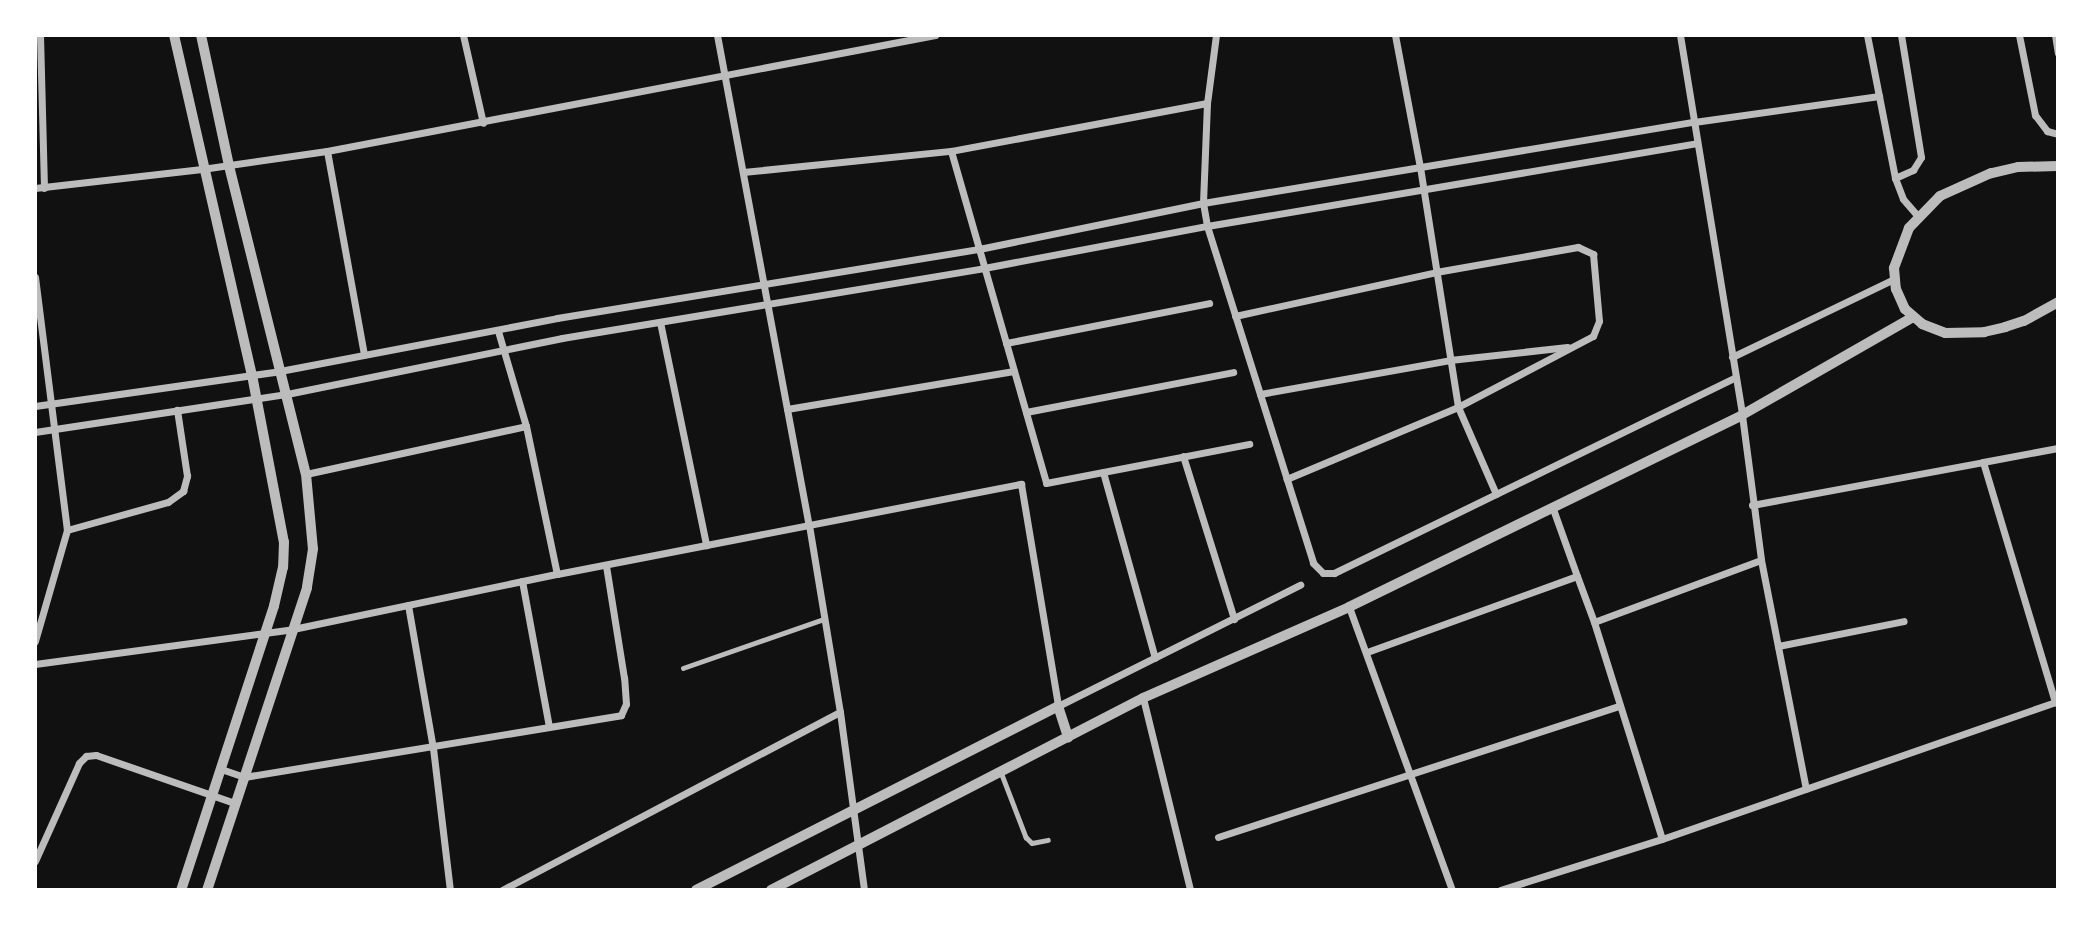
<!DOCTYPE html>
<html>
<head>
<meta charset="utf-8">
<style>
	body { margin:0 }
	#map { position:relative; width:2093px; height:925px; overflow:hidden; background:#111; font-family:Commissioner,sans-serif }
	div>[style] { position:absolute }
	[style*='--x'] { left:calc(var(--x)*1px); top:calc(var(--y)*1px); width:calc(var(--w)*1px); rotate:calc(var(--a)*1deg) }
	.service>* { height:4.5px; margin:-2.25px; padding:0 2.25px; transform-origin:2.25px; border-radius:2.25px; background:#bcbcbc }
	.minor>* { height:7px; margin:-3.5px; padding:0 3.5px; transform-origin:3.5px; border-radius:3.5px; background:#bcbcbc }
	.tertiary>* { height:10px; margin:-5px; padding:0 5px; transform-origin:5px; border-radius:5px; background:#bcbcbc }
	span { translate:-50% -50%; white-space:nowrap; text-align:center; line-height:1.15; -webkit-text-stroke:5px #fff; paint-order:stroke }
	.frame { position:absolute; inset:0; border:37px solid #fff; pointer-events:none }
</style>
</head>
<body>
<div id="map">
	<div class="service">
		<div style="--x:683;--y:668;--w:149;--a:-19.2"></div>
		<div style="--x:1001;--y:772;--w:70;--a:69"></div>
		<div style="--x:1026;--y:837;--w:8;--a:45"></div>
		<div style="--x:1032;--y:843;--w:16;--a:-11"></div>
	</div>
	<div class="minor">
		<div style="--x:40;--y:35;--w:153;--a:88.5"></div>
		<div style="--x:463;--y:35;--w:90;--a:77.2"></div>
		<div style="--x:717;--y:35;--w:499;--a:79.4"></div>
		<div style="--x:809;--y:525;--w:190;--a:80.6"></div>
		<div style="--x:840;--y:712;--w:180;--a:82.3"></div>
		<div style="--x:1216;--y:35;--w:69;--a:97.5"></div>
		<div style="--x:1207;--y:103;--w:100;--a:92.3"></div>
		<div style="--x:1203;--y:203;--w:23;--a:80"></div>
		<div style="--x:1207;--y:226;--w:353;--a:72.5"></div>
		<div style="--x:1313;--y:563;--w:14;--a:45"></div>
		<div style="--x:1323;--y:573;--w:11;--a:0"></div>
		<div style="--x:1334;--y:573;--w:447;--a:-26"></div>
		<div style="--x:1395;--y:35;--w:134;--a:79.3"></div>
		<div style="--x:1420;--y:167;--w:243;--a:81"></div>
		<div style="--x:1458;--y:407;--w:95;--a:66.4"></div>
		<div style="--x:1680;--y:35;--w:385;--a:80.7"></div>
		<div style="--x:1742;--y:415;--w:146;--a:82.5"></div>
		<div style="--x:1761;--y:560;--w:233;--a:78.9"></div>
		<div style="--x:1867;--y:35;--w:146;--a:78.9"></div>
		<div style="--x:1895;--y:178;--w:22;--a:69"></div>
		<div style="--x:1903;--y:199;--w:23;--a:49"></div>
		<div style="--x:2019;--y:35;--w:82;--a:78.7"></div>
		<div style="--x:2035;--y:115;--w:20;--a:53"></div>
		<div style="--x:2047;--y:131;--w:11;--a:15"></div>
		<div style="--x:2055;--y:35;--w:18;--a:81"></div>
		<div style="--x:1207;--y:103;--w:260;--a:169.4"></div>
		<div style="--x:951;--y:151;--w:345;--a:74"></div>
		<div style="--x:1046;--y:483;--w:207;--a:-10.9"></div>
		<div style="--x:327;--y:151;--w:619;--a:-10.8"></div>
		<div style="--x:743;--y:172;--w:209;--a:-5.8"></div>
		<div style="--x:1895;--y:178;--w:20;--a:-24"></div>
		<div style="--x:1913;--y:170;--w:15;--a:-58"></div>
		<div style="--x:1921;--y:157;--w:124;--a:-99.3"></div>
		<div style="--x:35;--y:188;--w:168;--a:-6.5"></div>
		<div style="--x:202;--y:169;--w:126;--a:-8.2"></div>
		<div style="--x:327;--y:151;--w:207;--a:79.7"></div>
		<div style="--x:35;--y:277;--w:255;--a:82.8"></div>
		<div style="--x:67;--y:530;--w:116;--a:106.1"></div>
		<div style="--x:1235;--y:316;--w:206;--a:-12.3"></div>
		<div style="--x:1436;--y:272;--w:144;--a:-10"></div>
		<div style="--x:1578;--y:247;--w:17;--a:25"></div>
		<div style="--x:1593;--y:254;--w:67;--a:84.9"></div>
		<div style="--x:1599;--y:321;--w:16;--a:112"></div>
		<div style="--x:1593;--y:336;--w:153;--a:152.3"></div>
		<div style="--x:1458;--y:407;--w:186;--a:157.2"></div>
		<div style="--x:660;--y:322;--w:228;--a:78.3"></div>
		<div style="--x:498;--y:331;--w:99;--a:73.6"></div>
		<div style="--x:526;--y:426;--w:151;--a:78.2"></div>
		<div style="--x:1006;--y:343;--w:207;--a:-11.1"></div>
		<div style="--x:1732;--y:357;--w:180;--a:-25.7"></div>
		<div style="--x:1260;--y:394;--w:193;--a:-10.1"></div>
		<div style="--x:1450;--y:360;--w:118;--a:-6.3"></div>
		<div style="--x:35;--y:406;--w:247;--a:-8.1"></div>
		<div style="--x:280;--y:371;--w:282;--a:-10.8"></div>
		<div style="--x:557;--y:318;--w:428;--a:-9.3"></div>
		<div style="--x:979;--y:249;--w:229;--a:-11.6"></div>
		<div style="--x:1203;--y:203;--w:498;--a:-9.4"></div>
		<div style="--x:1694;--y:122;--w:187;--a:-8"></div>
		<div style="--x:787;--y:409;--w:230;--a:-9.5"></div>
		<div style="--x:1026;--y:412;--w:211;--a:-10.9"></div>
		<div style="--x:35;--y:432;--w:255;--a:-8.6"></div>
		<div style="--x:287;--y:394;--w:281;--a:-11.5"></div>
		<div style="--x:562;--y:338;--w:428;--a:-9.4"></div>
		<div style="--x:984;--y:268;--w:227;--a:-10.7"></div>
		<div style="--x:1207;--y:226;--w:497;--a:-9.6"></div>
		<div style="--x:1183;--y:456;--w:171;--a:72.6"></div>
		<div style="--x:1983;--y:462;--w:76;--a:-10.6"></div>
		<div style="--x:1103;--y:472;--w:193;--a:74.4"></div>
		<div style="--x:306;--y:474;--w:225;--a:-12.3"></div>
		<div style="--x:1752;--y:505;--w:235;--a:-10.5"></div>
		<div style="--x:1983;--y:462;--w:251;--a:73.3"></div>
		<div style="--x:1553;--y:509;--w:71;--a:70.3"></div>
		<div style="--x:67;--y:530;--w:105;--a:-15.5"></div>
		<div style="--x:168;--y:502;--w:19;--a:-36"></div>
		<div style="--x:183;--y:491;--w:16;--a:-75"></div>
		<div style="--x:187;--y:476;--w:67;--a:-98.6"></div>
		<div style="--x:522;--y:581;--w:148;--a:79.5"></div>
		<div style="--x:408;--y:605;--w:145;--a:80.1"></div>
		<div style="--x:433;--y:748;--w:143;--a:83.2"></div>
		<div style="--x:1349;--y:607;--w:301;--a:70"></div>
		<div style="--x:1594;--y:622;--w:178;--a:-20.4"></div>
		<div style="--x:1778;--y:646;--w:128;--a:-11.2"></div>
		<div style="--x:1367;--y:652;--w:223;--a:-19.9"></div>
		<div style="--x:1577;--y:576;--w:49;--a:69.7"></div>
		<div style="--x:1594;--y:622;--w:227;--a:72.6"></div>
		<div style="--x:35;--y:664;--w:260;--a:-7.7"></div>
		<div style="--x:293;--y:629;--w:270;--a:-11.8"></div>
		<div style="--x:557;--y:574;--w:473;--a:-11"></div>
		<div style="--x:1021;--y:484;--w:225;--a:80.5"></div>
		<div style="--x:1058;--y:706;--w:271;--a:-26.6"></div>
		<div style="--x:1143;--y:698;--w:198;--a:76.2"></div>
		<div style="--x:221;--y:769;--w:24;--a:19"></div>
		<div style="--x:244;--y:777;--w:382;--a:-9.3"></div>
		<div style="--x:621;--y:715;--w:12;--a:-66"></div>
		<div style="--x:626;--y:704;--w:26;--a:-94"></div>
		<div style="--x:624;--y:678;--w:114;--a:-99.1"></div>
		<div style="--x:1218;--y:837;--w:422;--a:-18.1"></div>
		<div style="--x:35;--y:861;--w:107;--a:-65.8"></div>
		<div style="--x:79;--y:763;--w:10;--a:-45"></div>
		<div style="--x:86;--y:756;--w:10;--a:-6"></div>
		<div style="--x:96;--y:755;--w:147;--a:19.1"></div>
		<div style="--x:502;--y:890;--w:382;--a:-27.8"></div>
		<div style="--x:1500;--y:890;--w:170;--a:-17.5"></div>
		<div style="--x:1662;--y:839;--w:419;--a:-19.2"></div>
	</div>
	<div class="tertiary">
		<div style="--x:174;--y:35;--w:349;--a:77.1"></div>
		<div style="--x:252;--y:375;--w:170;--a:79.2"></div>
		<div style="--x:284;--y:542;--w:25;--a:92"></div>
		<div style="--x:283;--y:567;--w:40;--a:103"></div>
		<div style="--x:274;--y:606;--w:299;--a:108.1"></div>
		<div style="--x:201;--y:35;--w:134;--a:77.9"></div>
		<div style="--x:229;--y:166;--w:317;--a:76"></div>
		<div style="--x:306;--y:474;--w:75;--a:84.7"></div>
		<div style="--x:313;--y:549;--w:39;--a:99"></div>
		<div style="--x:307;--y:588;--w:318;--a:108.3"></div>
		<div style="--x:2058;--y:166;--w:40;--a:178.6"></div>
		<div style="--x:2018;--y:167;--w:28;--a:167"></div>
		<div style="--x:1991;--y:173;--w:56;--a:155.7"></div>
		<div style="--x:1940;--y:196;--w:45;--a:134.1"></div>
		<div style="--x:1909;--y:228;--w:43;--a:110.6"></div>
		<div style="--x:1894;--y:268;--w:21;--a:85"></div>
		<div style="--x:1896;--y:289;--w:22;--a:66"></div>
		<div style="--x:1905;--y:309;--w:23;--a:41"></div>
		<div style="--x:1922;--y:324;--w:25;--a:21"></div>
		<div style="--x:1945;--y:333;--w:39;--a:-1"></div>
		<div style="--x:1984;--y:332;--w:22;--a:-13"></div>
		<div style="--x:2005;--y:327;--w:20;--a:-18"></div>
		<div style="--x:2024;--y:321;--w:39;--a:-29"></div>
		<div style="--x:696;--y:890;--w:406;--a:-26.9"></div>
		<div style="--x:1058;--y:706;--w:33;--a:72"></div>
		<div style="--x:771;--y:890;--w:419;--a:-27.3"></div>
		<div style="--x:1143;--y:698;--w:225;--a:-23.8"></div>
		<div style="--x:1349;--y:607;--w:437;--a:-26"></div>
		<div style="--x:1742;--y:415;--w:197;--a:-29.8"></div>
	</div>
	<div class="frame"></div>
</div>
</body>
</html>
